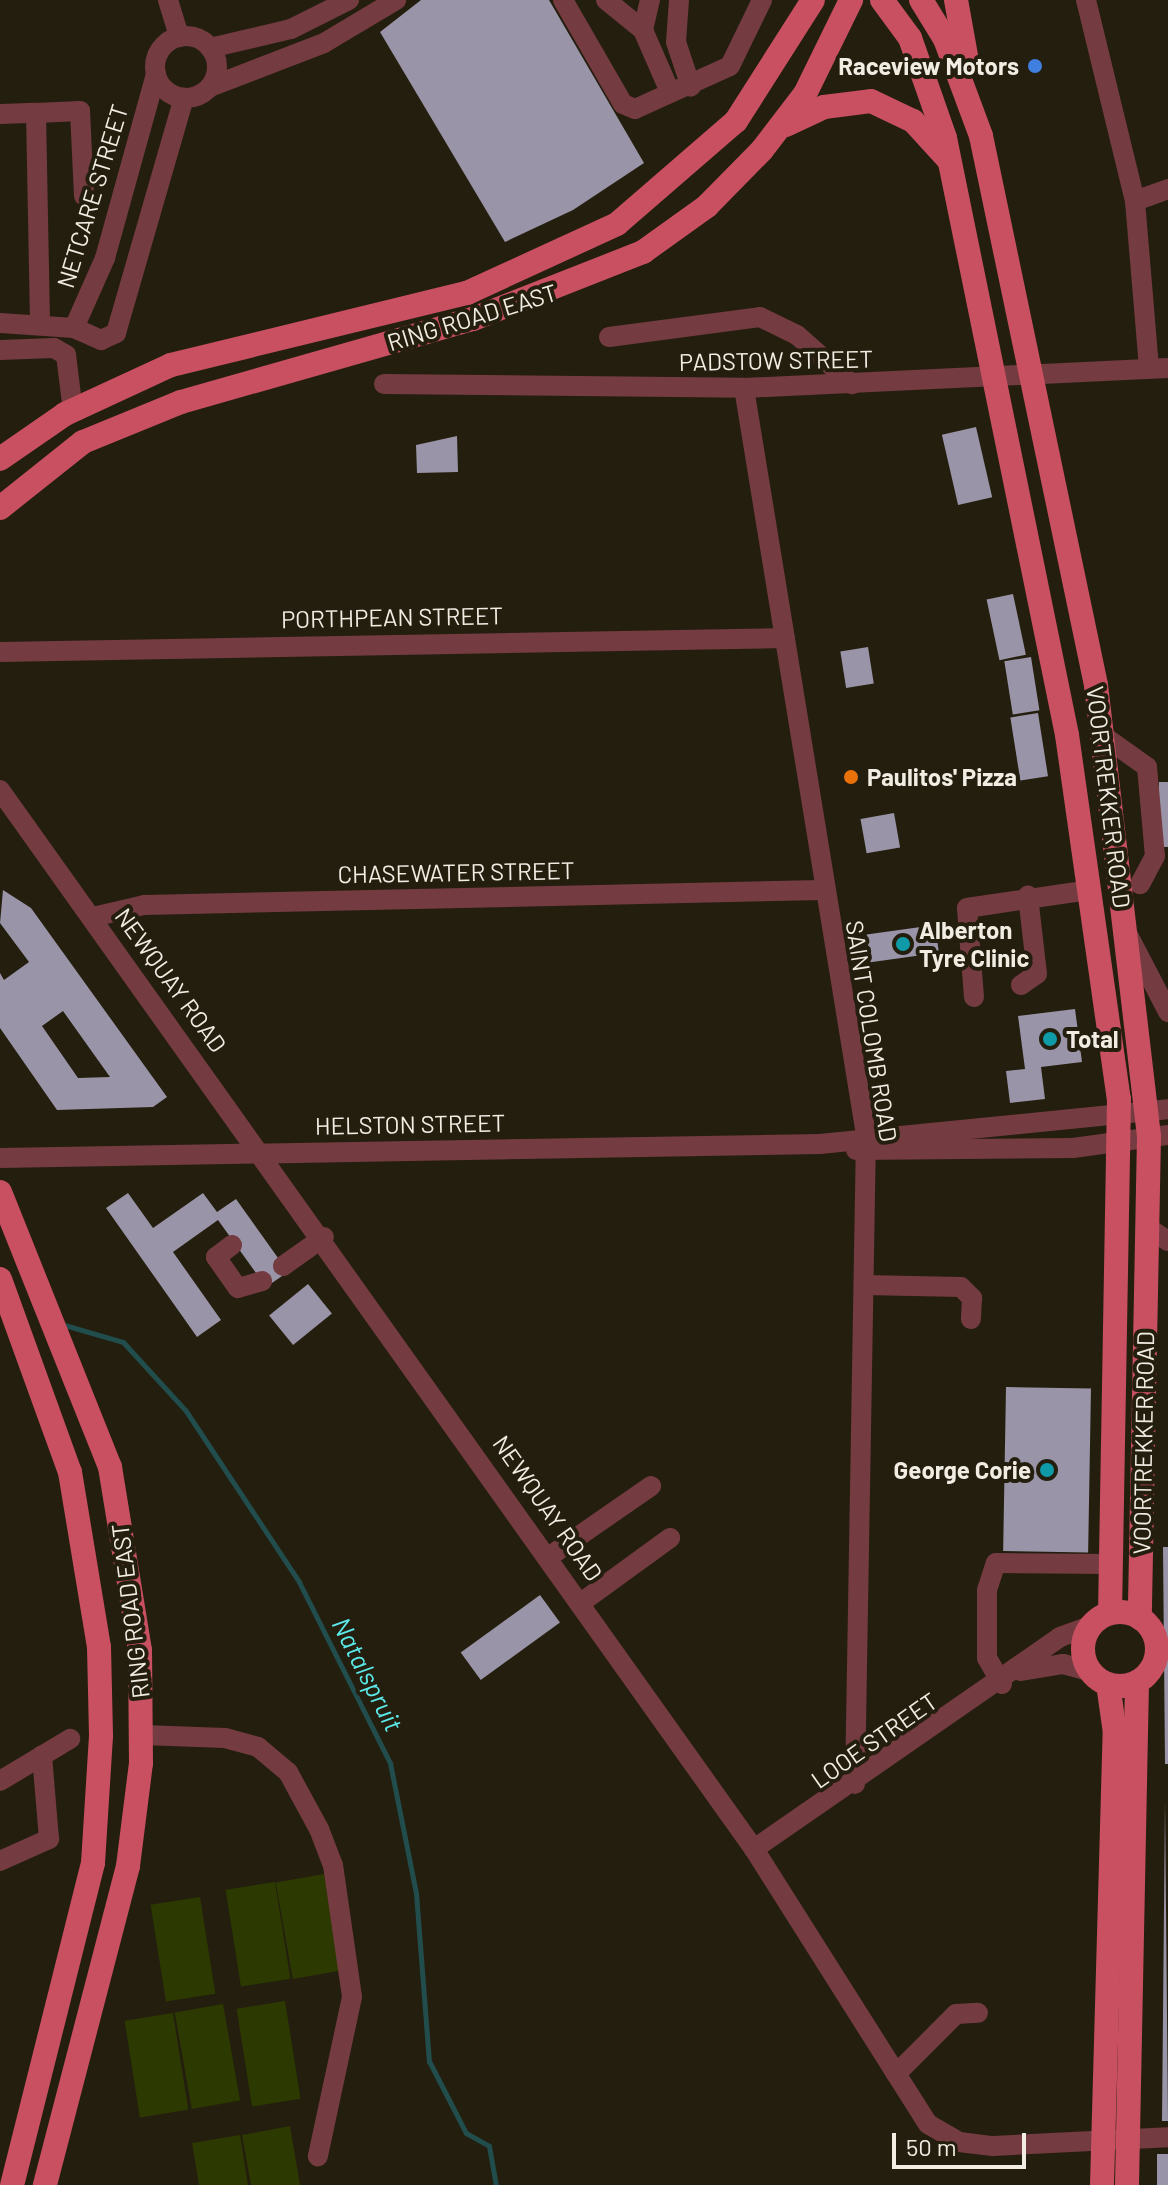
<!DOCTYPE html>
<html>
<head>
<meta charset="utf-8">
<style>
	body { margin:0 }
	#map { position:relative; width:1168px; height:2185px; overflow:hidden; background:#241e0e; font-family:Barlow,sans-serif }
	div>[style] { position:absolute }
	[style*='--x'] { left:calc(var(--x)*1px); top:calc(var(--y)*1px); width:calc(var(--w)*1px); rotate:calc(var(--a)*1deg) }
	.green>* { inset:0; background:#2c3a01; transform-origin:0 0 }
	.stream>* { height:5px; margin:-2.5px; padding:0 2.5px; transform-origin:2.5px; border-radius:2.5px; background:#214d4d }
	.building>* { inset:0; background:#9994a7; transform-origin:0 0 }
	.minor>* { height:20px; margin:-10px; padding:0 10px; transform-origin:10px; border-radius:10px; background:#743b41 }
	.minor>.ring { margin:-10px; padding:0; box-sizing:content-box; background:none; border:20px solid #743b41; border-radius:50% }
	.major>* { height:24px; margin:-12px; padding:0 12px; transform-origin:12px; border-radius:12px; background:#c85061 }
	.major>.ring { margin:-12px; padding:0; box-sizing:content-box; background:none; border:24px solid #c85061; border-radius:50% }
	.dots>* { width:22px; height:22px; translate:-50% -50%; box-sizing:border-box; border:4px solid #241e0e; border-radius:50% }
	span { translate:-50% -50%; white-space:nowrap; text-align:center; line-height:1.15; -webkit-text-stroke:8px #241e0e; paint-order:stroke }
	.poi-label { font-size:24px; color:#f1ede3; font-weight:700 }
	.right { translate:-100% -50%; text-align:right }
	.left { translate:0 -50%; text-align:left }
	.street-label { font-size:24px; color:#f1ede3 }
	.water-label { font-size:26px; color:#5ce9ea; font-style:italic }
	.scale { position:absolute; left:892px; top:2133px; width:134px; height:36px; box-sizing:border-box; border:4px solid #f1ede3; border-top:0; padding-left:10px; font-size:24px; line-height:28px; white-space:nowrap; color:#f1ede3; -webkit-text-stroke:6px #241e0e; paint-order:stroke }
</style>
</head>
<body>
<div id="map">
	<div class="green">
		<div style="left:324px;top:1874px;width:98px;height:49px;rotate:80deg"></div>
		<div style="left:275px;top:1882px;width:98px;height:50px;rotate:81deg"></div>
		<div style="left:200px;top:1897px;width:98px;height:50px;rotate:81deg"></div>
		<div style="left:285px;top:2001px;width:99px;height:49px;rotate:81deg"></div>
		<div style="left:223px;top:2004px;width:98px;height:49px;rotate:80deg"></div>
		<div style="left:173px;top:2013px;width:98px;height:49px;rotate:81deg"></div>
		<div style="clip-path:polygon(290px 2126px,300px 2185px,251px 2185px,242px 2135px)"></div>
		<div style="clip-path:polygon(240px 2135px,248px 2185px,199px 2185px,192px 2143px)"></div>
	</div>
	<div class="stream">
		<div style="--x:61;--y:1324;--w:65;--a:16.2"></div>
		<div style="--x:123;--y:1342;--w:93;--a:47.6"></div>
		<div style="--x:186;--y:1411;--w:205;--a:56.5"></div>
		<div style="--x:299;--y:1582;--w:203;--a:63.3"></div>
		<div style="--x:390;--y:1763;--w:133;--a:78.7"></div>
		<div style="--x:416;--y:1893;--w:169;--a:85.6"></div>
		<div style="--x:429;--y:2061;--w:81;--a:62.8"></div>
		<div style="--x:466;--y:2133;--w:26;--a:29"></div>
		<div style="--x:489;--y:2146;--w:40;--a:80"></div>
	</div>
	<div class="building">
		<div style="clip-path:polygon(421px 0,549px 0,644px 163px,573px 210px,505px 242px,380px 32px)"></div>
		<div style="left:976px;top:427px;width:72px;height:35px;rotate:77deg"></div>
		<div style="clip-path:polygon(457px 436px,458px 472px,417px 473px,416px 445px)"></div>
		<div style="left:1013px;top:594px;width:62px;height:27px;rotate:78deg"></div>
		<div style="left:868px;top:647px;width:37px;height:28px;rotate:81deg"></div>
		<div style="left:1031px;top:657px;width:54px;height:27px;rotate:81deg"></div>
		<div style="left:1038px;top:713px;width:64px;height:28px;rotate:81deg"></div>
		<div style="left:1159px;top:782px;width:9px;height:65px"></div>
		<div style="left:894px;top:813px;width:35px;height:34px;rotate:80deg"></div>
		<div style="clip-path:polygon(evenodd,3px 890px,31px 908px,167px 1097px,153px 1107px,57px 1110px,0 1028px,0 973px,4px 980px,29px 962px,0 923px,3px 890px,63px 1011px,110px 1077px,78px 1078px,42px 1026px,63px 1011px)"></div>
		<div style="left:935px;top:925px;width:28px;height:69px;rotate:82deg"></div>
		<div style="clip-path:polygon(1075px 1009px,1082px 1062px,1041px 1067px,1045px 1099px,1010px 1103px,1006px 1071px,1025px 1069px,1018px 1016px)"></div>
		<div style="clip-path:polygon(128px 1193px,153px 1228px,203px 1193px,217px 1212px,236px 1199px,288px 1272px,266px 1287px,218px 1220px,173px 1252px,221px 1320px,197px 1337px,106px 1208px)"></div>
		<div style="left:308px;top:1284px;width:38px;height:50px;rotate:51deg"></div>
		<div style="left:1006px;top:1387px;width:85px;height:164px;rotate:1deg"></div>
		<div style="clip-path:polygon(1163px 1547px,1168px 1547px,1168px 1764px,1165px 1764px)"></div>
		<div style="left:540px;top:1595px;width:34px;height:98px;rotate:54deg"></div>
		<div style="clip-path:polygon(1165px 1801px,1168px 2121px,1162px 2121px)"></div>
		<div style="left:1157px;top:2154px;width:11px;height:31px"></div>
	</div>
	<div class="minor">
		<div style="--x:168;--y:0;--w:39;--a:73"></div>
		<div style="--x:563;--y:0;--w:120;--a:60"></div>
		<div style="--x:623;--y:104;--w:13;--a:23"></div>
		<div style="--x:635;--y:109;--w:104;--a:-24.4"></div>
		<div style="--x:730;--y:66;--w:73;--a:-64.1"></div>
		<div style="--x:606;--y:0;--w:48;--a:39"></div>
		<div style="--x:643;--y:30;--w:68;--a:66.5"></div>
		<div style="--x:679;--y:0;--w:42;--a:94.1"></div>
		<div style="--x:676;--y:42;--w:47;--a:71.6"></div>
		<div style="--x:1086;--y:0;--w:207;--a:76.3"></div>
		<div style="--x:1135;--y:201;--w:168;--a:85.2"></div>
		<div style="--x:643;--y:30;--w:31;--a:-77"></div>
		<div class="ring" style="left:155px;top:36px;width:42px;height:42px"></div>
		<div style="--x:210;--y:48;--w:83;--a:-13.2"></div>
		<div style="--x:291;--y:29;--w:65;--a:-26.6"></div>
		<div style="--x:210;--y:87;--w:122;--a:-21.1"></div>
		<div style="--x:324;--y:43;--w:84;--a:-30.8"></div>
		<div style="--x:36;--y:113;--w:44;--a:-2.6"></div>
		<div style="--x:80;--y:111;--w:85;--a:87.3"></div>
		<div style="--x:0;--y:114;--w:36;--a:-2"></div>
		<div style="--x:36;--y:113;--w:211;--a:88.9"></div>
		<div style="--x:1135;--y:201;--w:35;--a:-20"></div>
		<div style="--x:0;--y:323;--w:74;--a:3.9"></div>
		<div style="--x:74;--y:328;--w:30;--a:24"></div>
		<div style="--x:101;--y:340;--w:17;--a:-25"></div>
		<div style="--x:116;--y:333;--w:245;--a:-73.9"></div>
		<div style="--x:74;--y:328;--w:77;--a:-66.1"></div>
		<div style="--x:105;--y:258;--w:191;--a:-74.5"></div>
		<div style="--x:609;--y:337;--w:152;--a:-7.5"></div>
		<div style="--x:760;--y:317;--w:41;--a:25.9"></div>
		<div style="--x:797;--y:335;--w:74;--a:41.7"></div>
		<div style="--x:0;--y:350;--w:54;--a:-2.1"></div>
		<div style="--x:54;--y:348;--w:14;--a:30"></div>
		<div style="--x:66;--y:355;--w:56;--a:82.9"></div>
		<div style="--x:384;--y:384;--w:360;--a:0.6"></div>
		<div style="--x:744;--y:388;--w:424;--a:-2.7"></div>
		<div style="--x:744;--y:388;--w:757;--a:80.72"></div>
		<div style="--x:866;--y:1135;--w:649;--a:90.97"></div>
		<div style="--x:0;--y:652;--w:785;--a:-1.02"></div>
		<div style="--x:1102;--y:735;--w:55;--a:35.4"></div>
		<div style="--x:1147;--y:767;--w:89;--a:84.9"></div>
		<div style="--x:1155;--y:856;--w:32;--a:118"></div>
		<div style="--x:0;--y:790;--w:1300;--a:54.55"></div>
		<div style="--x:754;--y:1849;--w:325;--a:57.7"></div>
		<div style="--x:928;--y:2124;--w:36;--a:30"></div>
		<div style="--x:959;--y:2142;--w:34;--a:7"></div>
		<div style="--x:993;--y:2146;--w:175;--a:-2.9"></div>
		<div style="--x:93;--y:917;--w:52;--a:-13.2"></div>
		<div style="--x:144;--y:905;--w:678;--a:-1.27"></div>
		<div style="--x:1128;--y:935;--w:87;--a:62.5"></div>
		<div style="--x:1021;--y:985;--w:19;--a:-35"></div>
		<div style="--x:1037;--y:974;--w:79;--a:-96.6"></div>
		<div style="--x:974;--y:997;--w:89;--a:-94.5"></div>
		<div style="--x:967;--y:908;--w:123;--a:-8.4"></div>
		<div style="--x:856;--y:1150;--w:217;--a:-0.5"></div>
		<div style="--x:1073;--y:1148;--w:96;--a:-7.8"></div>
		<div style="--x:0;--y:1158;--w:820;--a:-0.98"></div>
		<div style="--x:820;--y:1144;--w:350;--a:-5.7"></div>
		<div style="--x:1147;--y:1227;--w:25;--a:34"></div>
		<div style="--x:232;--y:1245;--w:20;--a:143"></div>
		<div style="--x:216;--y:1257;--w:38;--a:55"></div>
		<div style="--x:238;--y:1288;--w:25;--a:-16"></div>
		<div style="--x:283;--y:1266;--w:50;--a:-35.3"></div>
		<div style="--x:864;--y:1285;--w:97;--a:1.2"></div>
		<div style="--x:961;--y:1287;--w:16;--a:45"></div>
		<div style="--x:972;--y:1298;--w:21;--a:93"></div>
		<div style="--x:550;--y:1556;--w:123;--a:-34.7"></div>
		<div style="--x:582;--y:1602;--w:109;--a:-36"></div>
		<div style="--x:1021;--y:1671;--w:43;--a:-9.5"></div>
		<div style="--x:1063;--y:1664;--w:28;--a:15"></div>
		<div style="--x:1002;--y:1684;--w:30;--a:-120"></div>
		<div style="--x:987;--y:1658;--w:68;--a:-90"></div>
		<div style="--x:987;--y:1590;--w:28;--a:-72"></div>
		<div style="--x:996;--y:1563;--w:115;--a:0.5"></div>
		<div style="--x:143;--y:1735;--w:82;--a:2.1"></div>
		<div style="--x:225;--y:1738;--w:34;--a:15"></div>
		<div style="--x:258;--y:1747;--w:39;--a:40"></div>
		<div style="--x:288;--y:1772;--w:65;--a:61.5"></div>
		<div style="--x:319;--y:1829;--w:39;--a:69"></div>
		<div style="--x:333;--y:1865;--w:133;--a:81.8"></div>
		<div style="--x:352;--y:1997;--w:163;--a:102.1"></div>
		<div style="--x:0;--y:1781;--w:82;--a:-31"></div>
		<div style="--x:754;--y:1849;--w:372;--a:-34.7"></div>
		<div style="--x:1060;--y:1637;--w:33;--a:-20"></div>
		<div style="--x:0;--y:1861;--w:54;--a:-24.2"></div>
		<div style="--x:49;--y:1839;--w:84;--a:-94.8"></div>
		<div style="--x:896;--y:2074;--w:85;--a:-45"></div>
		<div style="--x:956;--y:2014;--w:22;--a:-3"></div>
	</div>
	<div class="major">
		<div style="--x:882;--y:0;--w:47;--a:53.6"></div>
		<div style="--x:910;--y:38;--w:106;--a:70.7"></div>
		<div style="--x:945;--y:138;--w:609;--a:78.45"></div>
		<div style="--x:1067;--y:735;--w:368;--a:81.9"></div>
		<div style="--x:1119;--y:1099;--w:514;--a:91"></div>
		<div style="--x:921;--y:0;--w:46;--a:58.4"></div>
		<div style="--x:945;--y:39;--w:103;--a:69.6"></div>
		<div style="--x:981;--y:136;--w:561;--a:78.17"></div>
		<div style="--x:1096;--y:685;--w:454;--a:83.3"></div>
		<div style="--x:1149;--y:1136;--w:482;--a:91.1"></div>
		<div style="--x:956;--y:0;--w:68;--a:79.8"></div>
		<div style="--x:786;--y:125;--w:42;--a:-25.3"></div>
		<div style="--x:824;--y:107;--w:47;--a:-7.3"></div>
		<div style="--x:871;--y:101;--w:47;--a:25.5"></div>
		<div style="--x:913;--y:121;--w:52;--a:47.4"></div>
		<div style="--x:0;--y:459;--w:79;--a:-34.7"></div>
		<div style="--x:65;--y:414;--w:117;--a:-24.8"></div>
		<div style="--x:171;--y:365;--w:305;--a:-13.7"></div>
		<div style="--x:467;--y:293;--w:165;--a:-24.7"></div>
		<div style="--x:617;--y:224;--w:157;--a:-40.9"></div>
		<div style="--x:736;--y:121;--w:143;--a:-57.5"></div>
		<div style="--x:0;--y:508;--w:106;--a:-38.5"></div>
		<div style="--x:83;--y:442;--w:106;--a:-22.2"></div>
		<div style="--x:181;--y:402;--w:304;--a:-15.9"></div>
		<div style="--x:473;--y:319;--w:183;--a:-21.5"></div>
		<div style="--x:643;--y:252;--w:79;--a:-35.7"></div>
		<div style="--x:707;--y:206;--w:78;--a:-45.5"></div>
		<div style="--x:762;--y:150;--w:71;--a:-52.5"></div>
		<div style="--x:805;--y:94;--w:105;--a:-63.9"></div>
		<div style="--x:0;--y:1192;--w:296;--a:68.2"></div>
		<div style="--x:110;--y:1467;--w:185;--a:80.7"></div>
		<div style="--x:140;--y:1650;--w:113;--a:89.5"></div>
		<div style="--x:141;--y:1763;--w:104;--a:97.2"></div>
		<div style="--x:128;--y:1866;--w:330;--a:104.6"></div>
		<div style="--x:0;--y:1279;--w:205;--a:70.1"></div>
		<div style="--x:70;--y:1472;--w:177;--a:80.6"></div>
		<div style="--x:99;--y:1647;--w:89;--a:88.7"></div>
		<div style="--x:101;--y:1736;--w:127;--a:93.6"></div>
		<div style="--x:93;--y:1863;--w:332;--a:104.1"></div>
		<div class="ring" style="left:1083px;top:1612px;width:50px;height:50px"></div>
		<div style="--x:1102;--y:2185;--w:452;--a:-88.4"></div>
		<div style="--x:1115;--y:1733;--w:49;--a:-98.1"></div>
		<div style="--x:1127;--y:2185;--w:503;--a:-88.86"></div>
	</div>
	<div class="dots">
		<div style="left:1035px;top:66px;background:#3f7fe0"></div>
		<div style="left:851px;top:777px;background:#e8710a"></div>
		<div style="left:903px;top:944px;background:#0f9aa8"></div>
		<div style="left:1050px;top:1039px;background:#0f9aa8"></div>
		<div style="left:1047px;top:1470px;background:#0f9aa8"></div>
	</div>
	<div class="poi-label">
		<span class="right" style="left:1019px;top:66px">Raceview Motors</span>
		<span class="left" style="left:867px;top:777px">Paulitos' Pizza</span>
		<span class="left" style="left:919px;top:944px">Alberton<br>Tyre Clinic</span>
		<span class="left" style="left:1066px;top:1039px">Total</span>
		<span class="right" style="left:1031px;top:1470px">George Corie</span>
	</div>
	<div class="street-label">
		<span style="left:92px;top:196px;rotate:-73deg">NETCARE STREET</span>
		<span style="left:472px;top:317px;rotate:-17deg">RING ROAD EAST</span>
		<span style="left:776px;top:360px;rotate:-1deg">PADSTOW STREET</span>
		<span style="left:392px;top:617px;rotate:-1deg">PORTHPEAN STREET</span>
		<span style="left:1109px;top:797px;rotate:83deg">VOORTREKKER ROAD</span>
		<span style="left:456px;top:872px;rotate:-1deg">CHASEWATER STREET</span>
		<span style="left:171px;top:980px;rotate:54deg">NEWQUAY ROAD</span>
		<span style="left:872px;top:1031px;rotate:81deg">SAINT COLOMB ROAD</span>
		<span style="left:410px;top:1124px;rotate:-1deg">HELSTON STREET</span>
		<span style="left:1143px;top:1443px;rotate:-89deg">VOORTREKKER ROAD</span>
		<span style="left:548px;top:1508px;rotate:55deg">NEWQUAY ROAD</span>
		<span style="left:130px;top:1611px;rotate:-97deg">RING ROAD EAST</span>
		<span style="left:874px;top:1740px;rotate:-35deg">LOOE STREET</span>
	</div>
	<div class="water-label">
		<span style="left:368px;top:1674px;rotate:63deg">Natalspruit</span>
	</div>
	<div class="scale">50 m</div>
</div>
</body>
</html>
